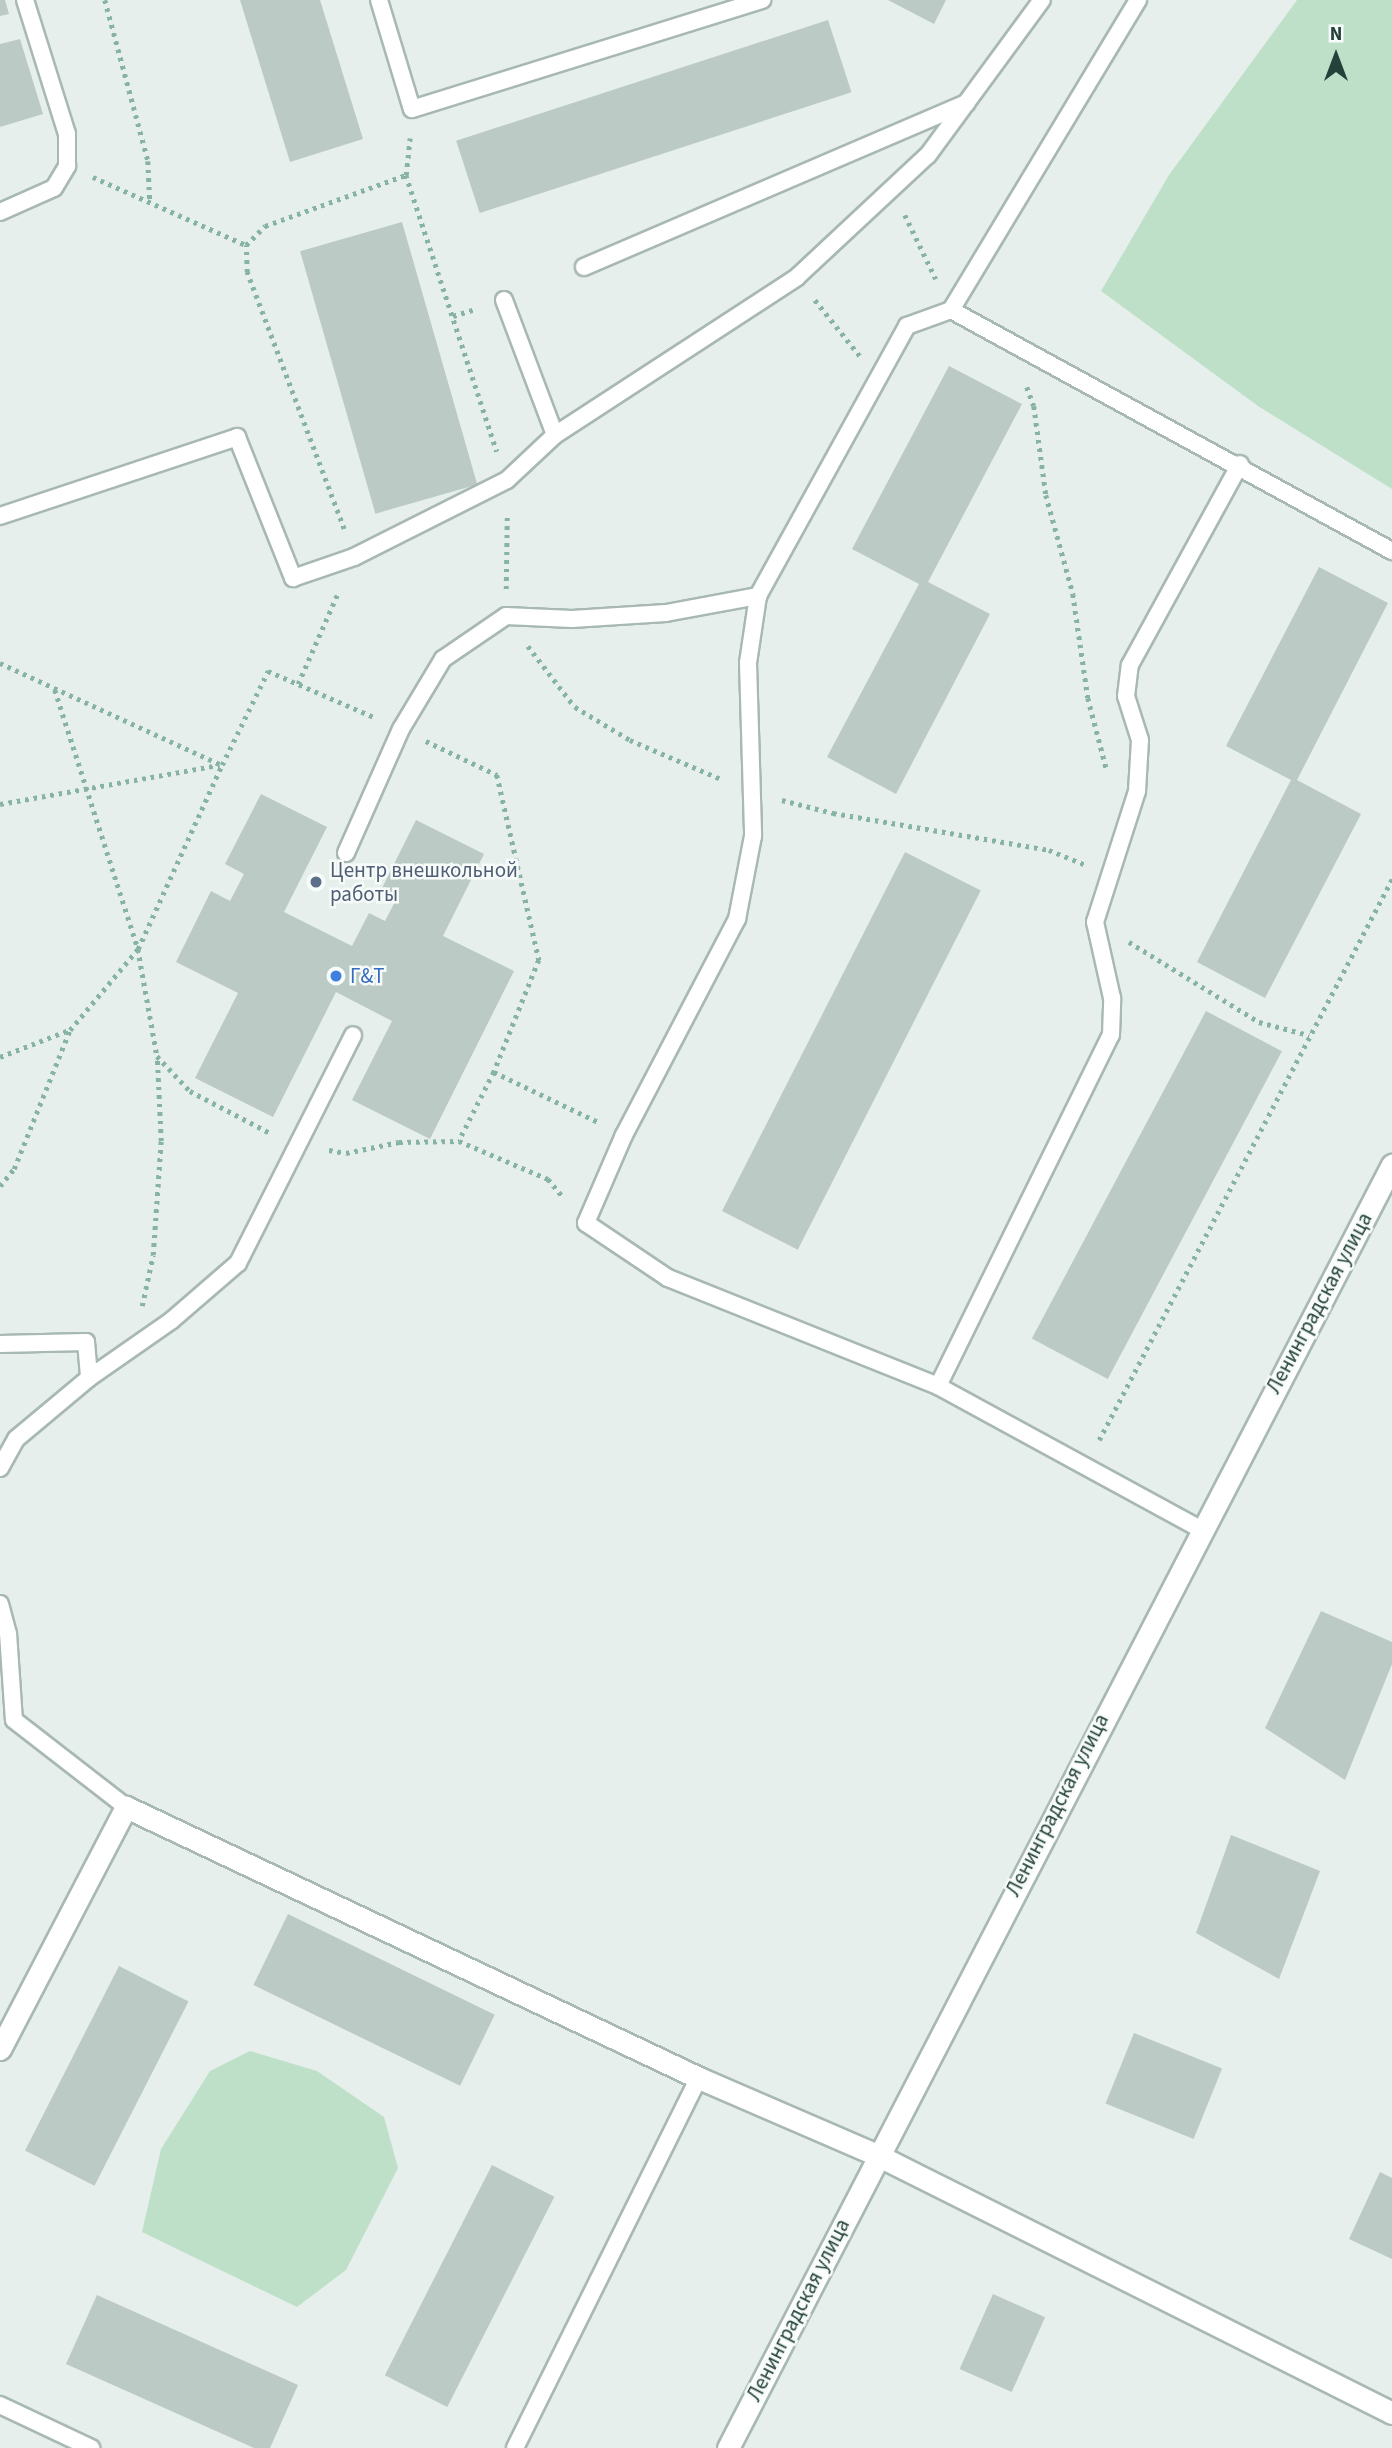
<!DOCTYPE html>
<html>
<head>
<meta charset="utf-8">
<style>
	body { margin:0 }
	#map { position:relative; width:1392px; height:2448px; overflow:hidden; background:#e6efeb; font-family:"Source Sans 3",sans-serif }
	div>[style] { position:absolute }
	[style*='--x'] { left:calc(var(--x)*1px); top:calc(var(--y)*1px); width:calc(var(--w)*1px); rotate:calc(var(--a)*1deg) }
	.green>* { inset:0; background:#bfe0c8 }
	.building>* { inset:0; background:#bbcac4; transform-origin:0 0 }
	.path>* { height:4.5px; margin-top:-2.25px; transform-origin:0; background:repeating-linear-gradient(90deg,#86b3a5 0 3.5px,transparent 0 8.5px) }
	.roads { filter:drop-shadow(2px 0 #a8b8b2) drop-shadow(-2px 0 #a8b8b2) drop-shadow(0 2px #a8b8b2) drop-shadow(0 -2px #a8b8b2) }
	.lane>* { height:16px; margin:-8px; padding:0 8px; transform-origin:8px; border-radius:8px; background:#fff }
	.street>* { height:21px; margin:-10.5px; padding:0 10.5px; transform-origin:10.5px; border-radius:10.5px; background:#fff }
	.dots>* { width:19px; height:19px; translate:-50% -50%; box-sizing:border-box; border:4px solid #f7fbf9; border-radius:50% }
	span { translate:-50% -50%; white-space:nowrap; text-align:center; line-height:1.15; -webkit-text-stroke:5px #f7fbf9; paint-order:stroke }
	.service-label { font-size:21px; color:#4e5e75 }
	.left { translate:0 -50%; text-align:left }
	.shop-label { font-size:21px; color:#366cbe }
	.street-label { font-size:21px; color:#24423a }
	.north { position:absolute; left:1301px; top:21px; width:70px; height:70px; -webkit-text-stroke:5px #f7fbf9; paint-order:stroke; rotate:0deg; font-size:19px; font-weight:700; line-height:28px; text-align:center; color:#24423a }
	.north::after { content:''; display:block; margin:auto; width:24px; height:32px; background:#24423a; clip-path:polygon(50% 0,100% 100%,50% 72%,0 100%) }
</style>
</head>
<body>
<div id="map">
	<div class="green">
		<div style="clip-path:polygon(1297px 0,1392px 0,1392px 489px,1258px 406px,1101px 291px,1169px 175px)"></div>
		<div style="clip-path:polygon(250px 2051px,317px 2071px,384px 2117px,398px 2168px,346px 2270px,297px 2307px,142px 2232px,161px 2149px,210px 2071px)"></div>
	</div>
	<div class="building">
		<div style="clip-path:polygon(0 0,5px 0,9px 14px,0 16px)"></div>
		<div style="clip-path:polygon(240px 0,320px 0,363px 139px,290px 162px)"></div>
		<div style="clip-path:polygon(888px 0,946px 0,934px 24px)"></div>
		<div style="left:828px;top:20px;width:76px;height:391px;rotate:72deg"></div>
		<div style="clip-path:polygon(20px 39px,43px 114px,0 127px,0 44px)"></div>
		<div style="left:402px;top:222px;width:273px;height:106px;rotate:74deg"></div>
		<div style="clip-path:polygon(949px 366px,1022px 404px,928px 582px,990px 614px,896px 794px,827px 757px,919px 584px,852px 549px)"></div>
		<div style="clip-path:polygon(1319px 567px,1388px 603px,1297px 780px,1361px 814px,1265px 998px,1197px 962px,1291px 780px,1226px 746px)"></div>
		<div style="clip-path:polygon(261px 794px,327px 827px,284px 912px,352px 946px,369px 913px,385px 921px,398px 896px,382px 888px,416px 820px,484px 854px,443px 936px,514px 971px,430px 1139px,352px 1100px,392px 1021px,336px 992px,273px 1117px,195px 1078px,238px 993px,176px 962px,211px 891px,230px 901px,244px 874px,225px 864px)"></div>
		<div style="left:905px;top:852px;width:85px;height:403px;rotate:27deg"></div>
		<div style="left:1206px;top:1011px;width:86px;height:371px;rotate:28deg"></div>
		<div style="clip-path:polygon(1321px 1611px,1392px 1642px,1392px 1664px,1345px 1780px,1265px 1728px)"></div>
		<div style="clip-path:polygon(1231px 1835px,1320px 1871px,1279px 1979px,1196px 1933px)"></div>
		<div style="left:288px;top:1914px;width:230px;height:79px;rotate:26deg"></div>
		<div style="left:119px;top:1966px;width:78px;height:207px;rotate:27deg"></div>
		<div style="left:1134px;top:2033px;width:95px;height:76px;rotate:22deg"></div>
		<div style="left:492px;top:2165px;width:70px;height:236px;rotate:27deg"></div>
		<div style="clip-path:polygon(1380px 2172px,1392px 2178px,1392px 2259px,1349px 2239px)"></div>
		<div style="left:993px;top:2294px;width:57px;height:82px;rotate:24deg"></div>
		<div style="clip-path:polygon(97px 2295px,298px 2385px,270px 2448px,254px 2448px,66px 2364px)"></div>
	</div>
	<div class="path">
		<div style="--x:105;--y:0;--w:167;--a:75"></div>
		<div style="--x:148;--y:161;--w:41;--a:87.2"></div>
		<div style="--x:406;--y:175;--w:37;--a:-84"></div>
		<div style="--x:93;--y:177;--w:167;--a:24"></div>
		<div style="--x:905;--y:215;--w:71;--a:64.2"></div>
		<div style="--x:815;--y:300;--w:72;--a:51.2"></div>
		<div style="--x:453;--y:316;--w:24;--a:-17"></div>
		<div style="--x:1027;--y:387;--w:20;--a:70"></div>
		<div style="--x:1034;--y:406;--w:90;--a:82.3"></div>
		<div style="--x:1046;--y:495;--w:103;--a:74.7"></div>
		<div style="--x:1073;--y:594;--w:105;--a:81.8"></div>
		<div style="--x:1088;--y:698;--w:75;--a:75.4"></div>
		<div style="--x:344;--y:529;--w:275;--a:-110.7"></div>
		<div style="--x:247;--y:272;--w:27;--a:-92"></div>
		<div style="--x:246;--y:245;--w:27;--a:-45"></div>
		<div style="--x:265;--y:226;--w:150;--a:-19.9"></div>
		<div style="--x:406;--y:175;--w:291;--a:71.8"></div>
		<div style="--x:506;--y:589;--w:75;--a:-89.2"></div>
		<div style="--x:528;--y:646;--w:77;--a:52.4"></div>
		<div style="--x:575;--y:707;--w:64;--a:31"></div>
		<div style="--x:630;--y:740;--w:99;--a:23.2"></div>
		<div style="--x:0;--y:663;--w:244;--a:24.7"></div>
		<div style="--x:222;--y:765;--w:105;--a:-63.9"></div>
		<div style="--x:268;--y:671;--w:116;--a:23.5"></div>
		<div style="--x:298;--y:684;--w:97;--a:-66.3"></div>
		<div style="--x:55;--y:690;--w:272;--a:72.2"></div>
		<div style="--x:138;--y:949;--w:109;--a:79.9"></div>
		<div style="--x:157;--y:1056;--w:48;--a:46.7"></div>
		<div style="--x:190;--y:1091;--w:90;--a:27.7"></div>
		<div style="--x:426;--y:741;--w:79;--a:25.6"></div>
		<div style="--x:497;--y:775;--w:190;--a:77.2"></div>
		<div style="--x:539;--y:960;--w:121;--a:111.9"></div>
		<div style="--x:494;--y:1072;--w:77;--a:116.9"></div>
		<div style="--x:782;--y:800;--w:53;--a:14.3"></div>
		<div style="--x:833;--y:813;--w:219;--a:9.7"></div>
		<div style="--x:1049;--y:850;--w:38;--a:22"></div>
		<div style="--x:0;--y:804;--w:223;--a:-10.1"></div>
		<div style="--x:1129;--y:942;--w:153;--a:31.6"></div>
		<div style="--x:1259;--y:1022;--w:52;--a:14.6"></div>
		<div style="--x:0;--y:1057;--w:74;--a:-21.4"></div>
		<div style="--x:494;--y:1072;--w:115;--a:25.7"></div>
		<div style="--x:329;--y:1150;--w:17;--a:10"></div>
		<div style="--x:346;--y:1153;--w:54;--a:-11.7"></div>
		<div style="--x:399;--y:1142;--w:60;--a:-1"></div>
		<div style="--x:459;--y:1141;--w:97;--a:23.1"></div>
		<div style="--x:548;--y:1179;--w:25;--a:50"></div>
		<div style="--x:0;--y:1186;--w:22;--a:-51"></div>
		<div style="--x:14;--y:1169;--w:150;--a:-68.1"></div>
		<div style="--x:70;--y:1030;--w:106;--a:-50"></div>
		<div style="--x:138;--y:949;--w:202;--a:-65.5"></div>
		<div style="--x:142;--y:1306;--w:52;--a:-77.8"></div>
		<div style="--x:153;--y:1255;--w:114;--a:-86"></div>
		<div style="--x:161;--y:1141;--w:84;--a:-92.7"></div>
		<div style="--x:1099;--y:1440;--w:633;--a:-62.42"></div>
	</div>
	<div class="roads">
		<div class="lane">
			<div style="--x:379;--y:0;--w:114;--a:73.2"></div>
			<div style="--x:412;--y:109;--w:367;--a:-17.3"></div>
			<div style="--x:1138;--y:0;--w:362;--a:121.1"></div>
			<div style="--x:951;--y:310;--w:503;--a:28.66"></div>
			<div style="--x:0;--y:212;--w:59;--a:-24"></div>
			<div style="--x:54;--y:188;--w:26;--a:-59"></div>
			<div style="--x:67;--y:166;--w:32;--a:-90"></div>
			<div style="--x:67;--y:134;--w:140;--a:-107.4"></div>
			<div style="--x:584;--y:267;--w:416;--a:-23.2"></div>
			<div style="--x:504;--y:300;--w:144;--a:69.3"></div>
			<div style="--x:555;--y:435;--w:289;--a:-33.1"></div>
			<div style="--x:797;--y:277;--w:179;--a:-43"></div>
			<div style="--x:928;--y:155;--w:192;--a:-53.7"></div>
			<div style="--x:951;--y:310;--w:47;--a:160"></div>
			<div style="--x:907;--y:326;--w:308;--a:118.9"></div>
			<div style="--x:758;--y:596;--w:68;--a:98.5"></div>
			<div style="--x:748;--y:663;--w:173;--a:88.3"></div>
			<div style="--x:753;--y:836;--w:85;--a:100.9"></div>
			<div style="--x:737;--y:919;--w:244;--a:117.6"></div>
			<div style="--x:624;--y:1135;--w:96;--a:113.4"></div>
			<div style="--x:586;--y:1223;--w:99;--a:33.9"></div>
			<div style="--x:668;--y:1278;--w:291;--a:21.8"></div>
			<div style="--x:938;--y:1386;--w:298;--a:28.6"></div>
			<div style="--x:0;--y:516;--w:250;--a:-18.4"></div>
			<div style="--x:237;--y:437;--w:152;--a:68.3"></div>
			<div style="--x:293;--y:578;--w:65;--a:-19"></div>
			<div style="--x:354;--y:557;--w:171;--a:-26.7"></div>
			<div style="--x:507;--y:480;--w:66;--a:-43.2"></div>
			<div style="--x:346;--y:853;--w:136;--a:-66.1"></div>
			<div style="--x:401;--y:729;--w:82;--a:-59"></div>
			<div style="--x:443;--y:659;--w:76;--a:-34.3"></div>
			<div style="--x:506;--y:616;--w:66;--a:2.6"></div>
			<div style="--x:572;--y:619;--w:94;--a:-3.7"></div>
			<div style="--x:666;--y:613;--w:94;--a:-10.5"></div>
			<div style="--x:0;--y:1344;--w:86;--a:-1.3"></div>
			<div style="--x:86;--y:1342;--w:36;--a:85"></div>
			<div style="--x:938;--y:1386;--w:391;--a:-63.8"></div>
			<div style="--x:1111;--y:1035;--w:37;--a:-88"></div>
			<div style="--x:1112;--y:998;--w:78;--a:-102.6"></div>
			<div style="--x:1095;--y:922;--w:138;--a:-72.2"></div>
			<div style="--x:1137;--y:791;--w:51;--a:-86.6"></div>
			<div style="--x:1140;--y:740;--w:46;--a:-107.7"></div>
			<div style="--x:1126;--y:696;--w:31;--a:-83"></div>
			<div style="--x:1130;--y:665;--w:229;--a:-61.3"></div>
			<div style="--x:0;--y:1468;--w:33;--a:-61"></div>
			<div style="--x:16;--y:1439;--w:95;--a:-39.9"></div>
			<div style="--x:89;--y:1378;--w:101;--a:-34.9"></div>
			<div style="--x:172;--y:1320;--w:87;--a:-40.8"></div>
			<div style="--x:238;--y:1263;--w:255;--a:-63.2"></div>
			<div style="--x:0;--y:1604;--w:30;--a:75"></div>
			<div style="--x:8;--y:1633;--w:87;--a:86.1"></div>
			<div style="--x:14;--y:1720;--w:142;--a:37.8"></div>
			<div style="--x:0;--y:2405;--w:101;--a:25.3"></div>
			<div style="--x:515;--y:2448;--w:413;--a:-63.6"></div>
		</div>
		<div class="street">
			<div style="--x:0;--y:2049;--w:273;--a:-62.5"></div>
			<div style="--x:126;--y:1807;--w:634;--a:25.31"></div>
			<div style="--x:699;--y:2078;--w:194;--a:23.4"></div>
			<div style="--x:877;--y:2155;--w:576;--a:26.61"></div>
			<div style="--x:728;--y:2448;--w:1445;--a:-62.64"></div>
		</div>
	</div>
	<div class="dots">
		<div style="left:316px;top:882px;background:#5c6f8a"></div>
		<div style="left:336px;top:976px;background:#3f7fe0"></div>
	</div>
	<div class="service-label">
		<span class="left" style="left:330px;top:882px">Центр внешкольной<br>работы</span>
	</div>
	<div class="shop-label">
		<span class="left" style="left:350px;top:976px">Г&amp;Т</span>
	</div>
	<div class="street-label">
		<span style="left:1319px;top:1303px;rotate:-62deg">Ленинградская улица</span>
		<span style="left:1057px;top:1805px;rotate:-63deg">Ленинградская улица</span>
		<span style="left:798px;top:2310px;rotate:-63deg">Ленинградская улица</span>
	</div>
	<div class="north">N</div>
</div>
</body>
</html>
